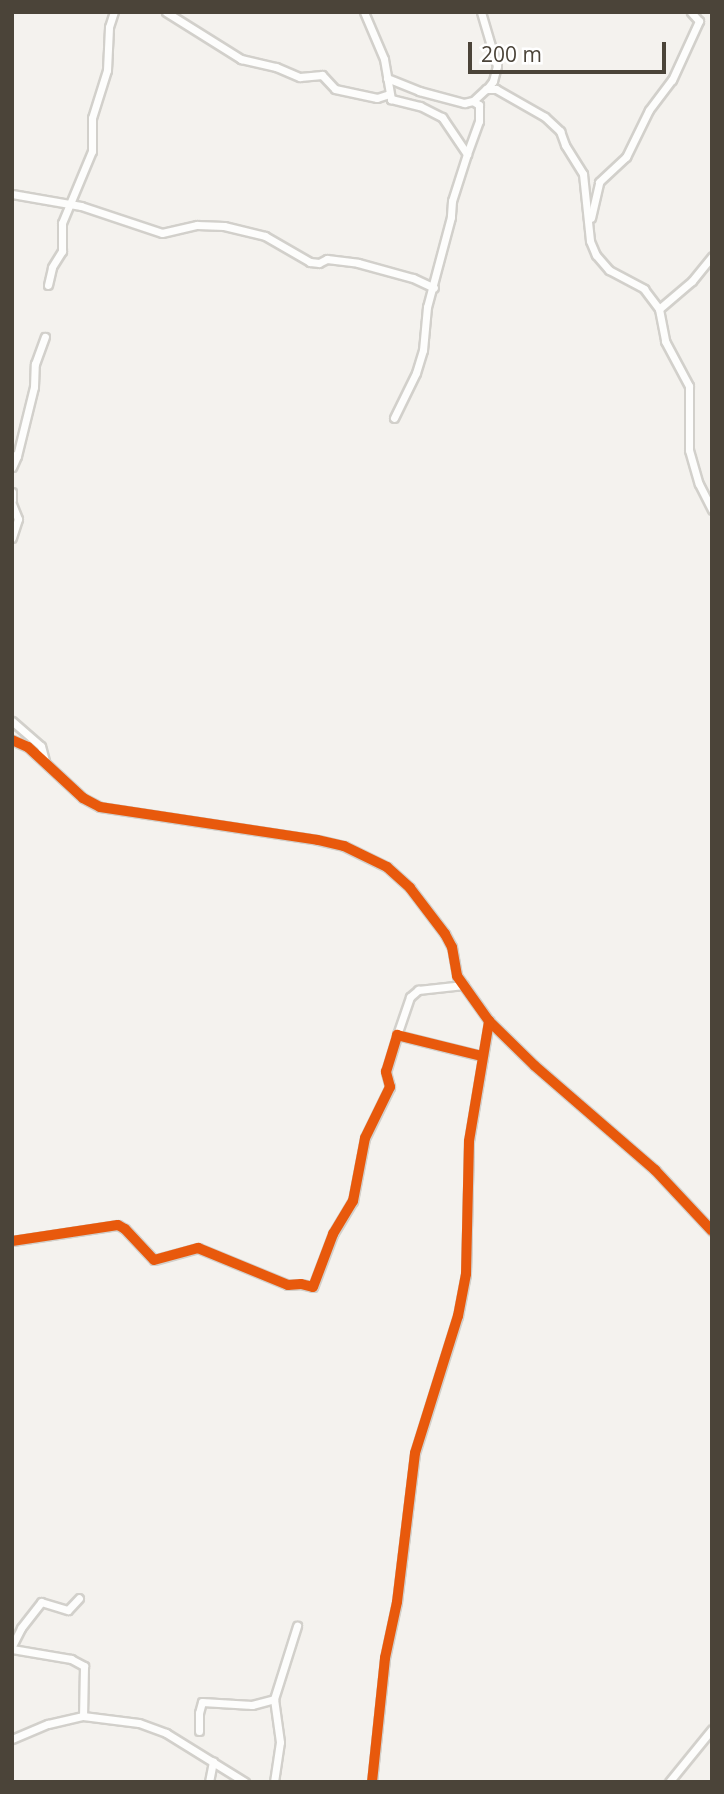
<!DOCTYPE html>
<html>
<head>
<meta charset="utf-8">
<style>
	body { margin:0 }
	#map { position:relative; width:724px; height:1794px; overflow:hidden; background:#f4f2ee; font-family:"Open Sans",sans-serif }
	div>[style] { position:absolute }
	[style*='--x'] { left:calc(var(--x)*1px); top:calc(var(--y)*1px); width:calc(var(--w)*1px); rotate:calc(var(--a)*1deg) }
	.roads { filter:drop-shadow(2px 0 #d2d0cb) drop-shadow(-2px 0 #d2d0cb) drop-shadow(0 2px #d2d0cb) drop-shadow(0 -2px #d2d0cb) }
	.minor>* { height:7px; margin:-3.5px; padding:0 3.5px; transform-origin:3.5px; border-radius:3.5px; background:#fdfdfc }
	.cycleway>* { height:10px; margin:-5px; padding:0 5px; transform-origin:5px; border-radius:5px; background:#e8590c }
	span { translate:-50% -50%; white-space:nowrap; text-align:center; line-height:1.15; -webkit-text-stroke:6px #fff; paint-order:stroke }
	.frame { position:absolute; inset:0; border:14px solid #4b4439; pointer-events:none }
	.scale { position:absolute; left:468px; top:42px; width:198px; height:32px; box-sizing:border-box; border:4px solid #4b4439; border-top:0; padding-left:9px; font-size:21px; line-height:24px; white-space:nowrap; color:#4b4439; -webkit-text-stroke:5px #fff; paint-order:stroke }
</style>
</head>
<body>
<div id="map">
	<div class="roads">
		<div class="minor">
			<div style="--x:166;--y:12;--w:89;--a:32.1"></div>
			<div style="--x:241;--y:59;--w:36;--a:13"></div>
			<div style="--x:276;--y:67;--w:26;--a:23"></div>
			<div style="--x:300;--y:77;--w:22;--a:-5"></div>
			<div style="--x:322;--y:75;--w:19;--a:47"></div>
			<div style="--x:335;--y:89;--w:43;--a:12.1"></div>
			<div style="--x:377;--y:98;--w:13;--a:-18"></div>
			<div style="--x:364;--y:12;--w:51;--a:66.9"></div>
			<div style="--x:384;--y:59;--w:41;--a:80.1"></div>
			<div style="--x:391;--y:99;--w:30;--a:14"></div>
			<div style="--x:420;--y:106;--w:25;--a:27"></div>
			<div style="--x:442;--y:117;--w:45;--a:56"></div>
			<div style="--x:467;--y:154;--w:49;--a:107.7"></div>
			<div style="--x:452;--y:201;--w:16;--a:94"></div>
			<div style="--x:451;--y:217;--w:93;--a:104.9"></div>
			<div style="--x:427;--y:307;--w:43;--a:95.3"></div>
			<div style="--x:423;--y:350;--w:24;--a:107"></div>
			<div style="--x:416;--y:373;--w:50;--a:116.1"></div>
			<div style="--x:481;--y:12;--w:56;--a:73.5"></div>
			<div style="--x:497;--y:66;--w:16;--a:105"></div>
			<div style="--x:493;--y:81;--w:10;--a:127"></div>
			<div style="--x:387;--y:78;--w:35;--a:22"></div>
			<div style="--x:419;--y:91;--w:47;--a:14.9"></div>
			<div style="--x:464;--y:103;--w:9;--a:-13"></div>
			<div style="--x:473;--y:101;--w:18;--a:-43"></div>
			<div style="--x:486;--y:89;--w:10;--a:0"></div>
			<div style="--x:496;--y:89;--w:56;--a:29.7"></div>
			<div style="--x:545;--y:117;--w:21;--a:43"></div>
			<div style="--x:560;--y:131;--w:15;--a:70"></div>
			<div style="--x:565;--y:145;--w:34;--a:58"></div>
			<div style="--x:583;--y:174;--w:67;--a:84"></div>
			<div style="--x:590;--y:241;--w:15;--a:67"></div>
			<div style="--x:596;--y:255;--w:20;--a:49"></div>
			<div style="--x:609;--y:270;--w:40;--a:28"></div>
			<div style="--x:644;--y:289;--w:25;--a:53"></div>
			<div style="--x:659;--y:309;--w:33;--a:79"></div>
			<div style="--x:665;--y:341;--w:51;--a:61.9"></div>
			<div style="--x:689;--y:386;--w:64;--a:90"></div>
			<div style="--x:689;--y:450;--w:35;--a:74"></div>
			<div style="--x:699;--y:484;--w:29;--a:63"></div>
			<div style="--x:467;--y:154;--w:35;--a:-70"></div>
			<div style="--x:479;--y:121;--w:16;--a:-90"></div>
			<div style="--x:479;--y:105;--w:7;--a:-146"></div>
			<div style="--x:12;--y:194;--w:70;--a:9.9"></div>
			<div style="--x:81;--y:206;--w:85;--a:18.4"></div>
			<div style="--x:162;--y:233;--w:36;--a:-13"></div>
			<div style="--x:197;--y:225;--w:27;--a:2"></div>
			<div style="--x:224;--y:226;--w:42;--a:13.7"></div>
			<div style="--x:265;--y:236;--w:52;--a:30"></div>
			<div style="--x:310;--y:262;--w:9;--a:6"></div>
			<div style="--x:319;--y:263;--w:9;--a:-27"></div>
			<div style="--x:327;--y:259;--w:31;--a:7"></div>
			<div style="--x:358;--y:263;--w:57;--a:15.3"></div>
			<div style="--x:413;--y:278;--w:23;--a:25"></div>
			<div style="--x:591;--y:218;--w:37;--a:-77"></div>
			<div style="--x:599;--y:182;--w:37;--a:-43"></div>
			<div style="--x:626;--y:157;--w:52;--a:-63.9"></div>
			<div style="--x:649;--y:110;--w:38;--a:-53"></div>
			<div style="--x:672;--y:80;--w:65;--a:-65.4"></div>
			<div style="--x:699;--y:21;--w:12;--a:-132"></div>
			<div style="--x:48;--y:285;--w:18;--a:-77"></div>
			<div style="--x:52;--y:267;--w:19;--a:-58"></div>
			<div style="--x:62;--y:251;--w:28;--a:-90"></div>
			<div style="--x:62;--y:223;--w:78;--a:-67.4"></div>
			<div style="--x:92;--y:151;--w:33;--a:-90"></div>
			<div style="--x:92;--y:118;--w:50;--a:-72.6"></div>
			<div style="--x:107;--y:70;--w:43;--a:-87.3"></div>
			<div style="--x:109;--y:27;--w:16;--a:-72"></div>
			<div style="--x:659;--y:309;--w:43;--a:-40.3"></div>
			<div style="--x:692;--y:281;--w:32;--a:-51"></div>
			<div style="--x:12;--y:455;--w:5;--a:11"></div>
			<div style="--x:17;--y:456;--w:12;--a:114"></div>
			<div style="--x:17;--y:456;--w:71;--a:-76.2"></div>
			<div style="--x:34;--y:387;--w:23;--a:-88"></div>
			<div style="--x:35;--y:364;--w:29;--a:-70"></div>
			<div style="--x:12;--y:492;--w:8;--a:90"></div>
			<div style="--x:12;--y:504;--w:16;--a:68"></div>
			<div style="--x:18;--y:519;--w:20;--a:108"></div>
			<div style="--x:12;--y:721;--w:38;--a:41"></div>
			<div style="--x:41;--y:746;--w:16;--a:75"></div>
			<div style="--x:12;--y:740;--w:17;--a:24"></div>
			<div style="--x:28;--y:747;--w:75;--a:42.8"></div>
			<div style="--x:83;--y:798;--w:19;--a:28"></div>
			<div style="--x:100;--y:807;--w:220;--a:8.6"></div>
			<div style="--x:318;--y:840;--w:27;--a:13"></div>
			<div style="--x:344;--y:846;--w:48;--a:26"></div>
			<div style="--x:387;--y:867;--w:31;--a:42"></div>
			<div style="--x:410;--y:888;--w:58;--a:52.7"></div>
			<div style="--x:445;--y:934;--w:15;--a:62"></div>
			<div style="--x:452;--y:947;--w:29;--a:80"></div>
			<div style="--x:457;--y:976;--w:55;--a:54.6"></div>
			<div style="--x:489;--y:1021;--w:64;--a:44.4"></div>
			<div style="--x:535;--y:1066;--w:159;--a:40.9"></div>
			<div style="--x:655;--y:1170;--w:83;--a:46.9"></div>
			<div style="--x:397;--y:1035;--w:40;--a:-71.1"></div>
			<div style="--x:410;--y:997;--w:11;--a:-41"></div>
			<div style="--x:418;--y:990;--w:46;--a:-6.2"></div>
			<div style="--x:12;--y:1241;--w:107;--a:-8.6"></div>
			<div style="--x:118;--y:1225;--w:8;--a:30"></div>
			<div style="--x:125;--y:1229;--w:42;--a:46.9"></div>
			<div style="--x:154;--y:1260;--w:46;--a:-15.3"></div>
			<div style="--x:198;--y:1248;--w:97;--a:22.3"></div>
			<div style="--x:288;--y:1285;--w:13;--a:-4"></div>
			<div style="--x:301;--y:1284;--w:12;--a:14"></div>
			<div style="--x:313;--y:1287;--w:57;--a:-69.3"></div>
			<div style="--x:333;--y:1234;--w:39;--a:-59"></div>
			<div style="--x:353;--y:1201;--w:64;--a:-79.2"></div>
			<div style="--x:365;--y:1138;--w:57;--a:-63.9"></div>
			<div style="--x:390;--y:1087;--w:16;--a:-105"></div>
			<div style="--x:386;--y:1072;--w:39;--a:-73"></div>
			<div style="--x:397;--y:1035;--w:88;--a:13.9"></div>
			<div style="--x:12;--y:1646;--w:20;--a:-63"></div>
			<div style="--x:21;--y:1628;--w:33;--a:-52"></div>
			<div style="--x:41;--y:1602;--w:28;--a:17"></div>
			<div style="--x:68;--y:1610;--w:16;--a:-47"></div>
			<div style="--x:12;--y:1649;--w:60;--a:9.6"></div>
			<div style="--x:71;--y:1659;--w:15;--a:28"></div>
			<div style="--x:84;--y:1666;--w:50;--a:91.1"></div>
			<div style="--x:199;--y:1731;--w:18;--a:-90"></div>
			<div style="--x:199;--y:1713;--w:11;--a:-75"></div>
			<div style="--x:202;--y:1702;--w:50;--a:3.4"></div>
			<div style="--x:252;--y:1705;--w:23;--a:-15"></div>
			<div style="--x:274;--y:1699;--w:77;--a:-72.5"></div>
			<div style="--x:12;--y:1739;--w:39;--a:-23"></div>
			<div style="--x:48;--y:1724;--w:36;--a:-13"></div>
			<div style="--x:83;--y:1716;--w:56;--a:7.1"></div>
			<div style="--x:139;--y:1723;--w:29;--a:20"></div>
			<div style="--x:166;--y:1733;--w:93;--a:31.8"></div>
			<div style="--x:209;--y:1782;--w:21;--a:-79"></div>
			<div style="--x:274;--y:1782;--w:40;--a:-81.5"></div>
			<div style="--x:280;--y:1742;--w:43;--a:-97.9"></div>
			<div style="--x:372;--y:1782;--w:125;--a:-84"></div>
			<div style="--x:385;--y:1658;--w:57;--a:-77.9"></div>
			<div style="--x:397;--y:1602;--w:150;--a:-83.1"></div>
			<div style="--x:415;--y:1453;--w:144;--a:-72.6"></div>
			<div style="--x:458;--y:1316;--w:43;--a:-79.2"></div>
			<div style="--x:466;--y:1274;--w:133;--a:-88.7"></div>
			<div style="--x:469;--y:1141;--w:122;--a:-80.5"></div>
			<div style="--x:669;--y:1782;--w:68;--a:-50.9"></div>
		</div>
	</div>
	<div class="cycleway">
		<div style="--x:12;--y:740;--w:17;--a:24"></div>
		<div style="--x:28;--y:747;--w:75;--a:42.8"></div>
		<div style="--x:83;--y:798;--w:19;--a:28"></div>
		<div style="--x:100;--y:807;--w:220;--a:8.6"></div>
		<div style="--x:318;--y:840;--w:27;--a:13"></div>
		<div style="--x:344;--y:846;--w:48;--a:26"></div>
		<div style="--x:387;--y:867;--w:31;--a:42"></div>
		<div style="--x:410;--y:888;--w:58;--a:52.7"></div>
		<div style="--x:445;--y:934;--w:15;--a:62"></div>
		<div style="--x:452;--y:947;--w:29;--a:80"></div>
		<div style="--x:457;--y:976;--w:55;--a:54.6"></div>
		<div style="--x:489;--y:1021;--w:64;--a:44.4"></div>
		<div style="--x:535;--y:1066;--w:159;--a:40.9"></div>
		<div style="--x:655;--y:1170;--w:83;--a:46.9"></div>
		<div style="--x:12;--y:1241;--w:107;--a:-8.6"></div>
		<div style="--x:118;--y:1225;--w:8;--a:30"></div>
		<div style="--x:125;--y:1229;--w:42;--a:46.9"></div>
		<div style="--x:154;--y:1260;--w:46;--a:-15.3"></div>
		<div style="--x:198;--y:1248;--w:97;--a:22.3"></div>
		<div style="--x:288;--y:1285;--w:13;--a:-4"></div>
		<div style="--x:301;--y:1284;--w:12;--a:14"></div>
		<div style="--x:313;--y:1287;--w:57;--a:-69.3"></div>
		<div style="--x:333;--y:1234;--w:39;--a:-59"></div>
		<div style="--x:353;--y:1201;--w:64;--a:-79.2"></div>
		<div style="--x:365;--y:1138;--w:57;--a:-63.9"></div>
		<div style="--x:390;--y:1087;--w:16;--a:-105"></div>
		<div style="--x:386;--y:1072;--w:39;--a:-73"></div>
		<div style="--x:397;--y:1035;--w:88;--a:13.9"></div>
		<div style="--x:372;--y:1782;--w:125;--a:-84"></div>
		<div style="--x:385;--y:1658;--w:57;--a:-77.9"></div>
		<div style="--x:397;--y:1602;--w:150;--a:-83.1"></div>
		<div style="--x:415;--y:1453;--w:144;--a:-72.6"></div>
		<div style="--x:458;--y:1316;--w:43;--a:-79.2"></div>
		<div style="--x:466;--y:1274;--w:133;--a:-88.7"></div>
		<div style="--x:469;--y:1141;--w:122;--a:-80.5"></div>
	</div>
	<div class="frame"></div>
	<div class="scale">200 m</div>
</div>
</body>
</html>
